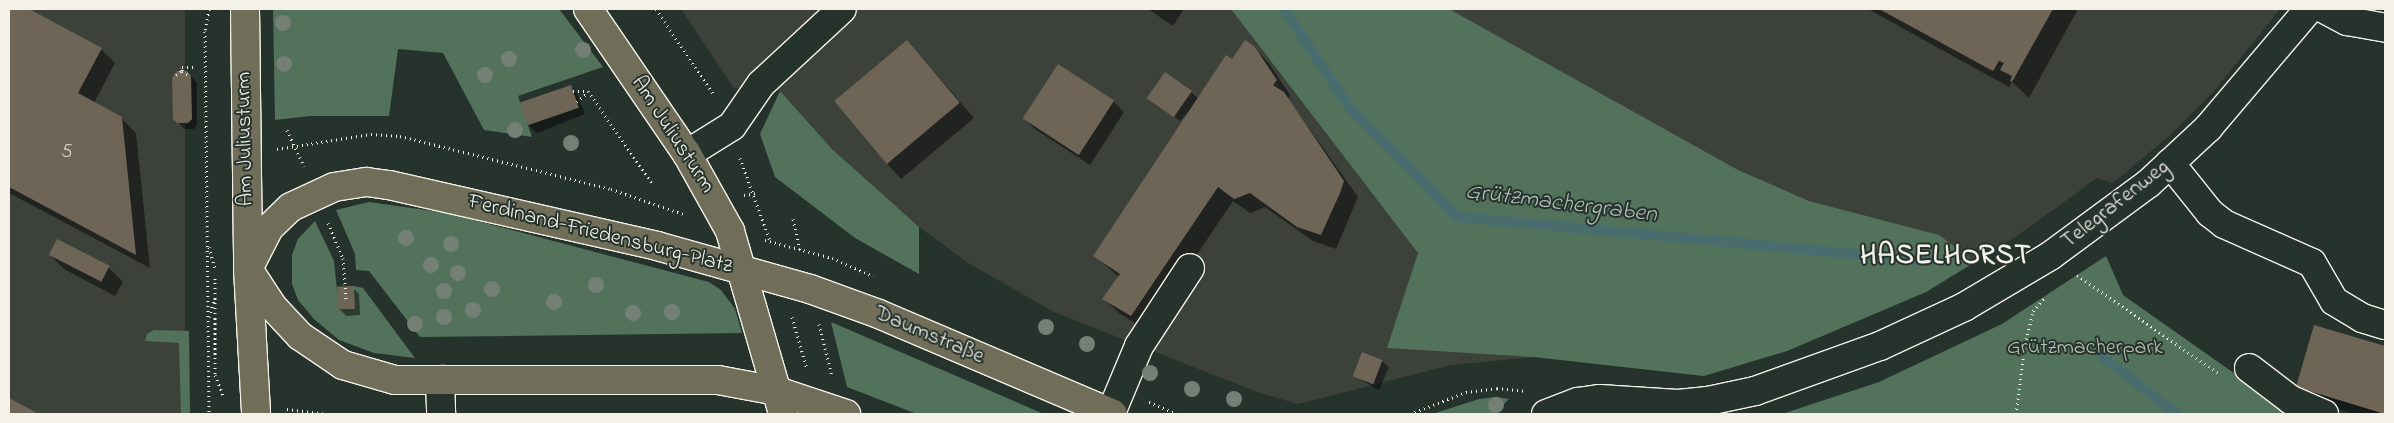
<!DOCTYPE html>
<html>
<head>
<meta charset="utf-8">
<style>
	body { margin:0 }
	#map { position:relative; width:2394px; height:423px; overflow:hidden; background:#26332d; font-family:"Indie Flower",sans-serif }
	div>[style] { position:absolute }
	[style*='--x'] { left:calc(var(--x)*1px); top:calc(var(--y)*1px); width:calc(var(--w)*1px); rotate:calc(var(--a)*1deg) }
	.built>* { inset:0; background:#3c423a; transform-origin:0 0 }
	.green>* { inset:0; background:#52725b }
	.shadow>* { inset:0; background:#0007 }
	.stream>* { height:10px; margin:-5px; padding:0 5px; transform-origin:5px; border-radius:5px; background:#496d6e }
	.building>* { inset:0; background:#6e6557; transform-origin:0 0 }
	.path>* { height:3px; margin-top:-1.5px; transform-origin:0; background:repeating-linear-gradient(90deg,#f4f1e8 0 1px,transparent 0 5px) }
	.roads { filter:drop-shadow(1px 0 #f4f1e8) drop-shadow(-1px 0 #f4f1e8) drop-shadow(0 1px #f4f1e8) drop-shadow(0 -1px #f4f1e8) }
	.minor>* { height:28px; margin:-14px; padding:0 14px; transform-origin:14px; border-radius:14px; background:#26332d }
	.major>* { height:28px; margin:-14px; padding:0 14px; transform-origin:14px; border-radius:14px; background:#706e59 }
	.trees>* { width:16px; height:16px; margin:-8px; border-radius:50%; background:#747f75 }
	span { translate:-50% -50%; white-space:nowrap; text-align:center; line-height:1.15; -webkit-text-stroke:4px #26332d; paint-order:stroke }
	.number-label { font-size:20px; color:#d2cec4 }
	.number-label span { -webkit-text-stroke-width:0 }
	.street-label { font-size:22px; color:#f4f1e8 }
	.park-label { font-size:22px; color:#b3beb0 }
	.water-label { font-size:24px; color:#b0bcb7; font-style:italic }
	.district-label { font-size:28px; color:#f4f1e8; font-weight:700; letter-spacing:1px }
	.frame { position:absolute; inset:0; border:10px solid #f4f1e8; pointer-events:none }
</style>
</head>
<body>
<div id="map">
	<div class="built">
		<div style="left:9px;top:9px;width:176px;height:405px"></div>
		<div style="clip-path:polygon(681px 9px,2280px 9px,2216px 89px,2168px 137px,2113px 183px,2097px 178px,2020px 234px,1926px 292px,1787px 351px,1704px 376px,1534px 357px,1451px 365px,1298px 404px,1257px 392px,1054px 312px,970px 264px,919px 227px,875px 189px,832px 149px,780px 91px,734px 88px)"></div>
	</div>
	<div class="green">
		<div style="clip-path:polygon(273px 9px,559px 9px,603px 67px,518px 96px,532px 137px,484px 130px,443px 53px,398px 49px,389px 116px,310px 116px,275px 120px)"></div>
		<div style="clip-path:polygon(1231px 9px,1449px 9px,1738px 170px,1809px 201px,1939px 235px,1975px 262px,1926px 292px,1787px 351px,1704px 376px,1534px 357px,1387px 348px,1418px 253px)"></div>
		<div style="clip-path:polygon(780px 91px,832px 149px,919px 227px,919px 274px,855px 238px,775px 177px,760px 134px)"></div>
		<div style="clip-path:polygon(369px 202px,447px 213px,709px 282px,721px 290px,735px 309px,742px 333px,420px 337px,369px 271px,356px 270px,355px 254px,336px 210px)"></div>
		<div style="clip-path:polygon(315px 221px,334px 261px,339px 310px,354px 309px,354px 286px,363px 288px,415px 358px,374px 353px,339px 340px,314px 319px,298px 300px,292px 284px,292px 255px,298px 239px)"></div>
		<div style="clip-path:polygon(2106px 256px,2123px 295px,2292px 414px,1782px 414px,1879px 382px,2002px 324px)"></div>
		<div style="clip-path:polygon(831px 322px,947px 372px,1044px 414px,917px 414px,847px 387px)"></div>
		<div style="clip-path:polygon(154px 330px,189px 331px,190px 414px,181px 414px,179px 343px,145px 341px,147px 334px)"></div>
		<div style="clip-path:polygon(1496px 397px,1509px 399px,1494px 414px,1432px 414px,1479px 399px)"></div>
	</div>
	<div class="shadow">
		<div style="clip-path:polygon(9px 9px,26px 9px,101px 49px,115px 63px,94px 103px,121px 118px,136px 133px,150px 268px,9px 193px)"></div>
		<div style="clip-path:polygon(1148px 9px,1184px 9px,1173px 26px)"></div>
		<div style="clip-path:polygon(1868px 9px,2078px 9px,2029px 98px,2012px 82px,2009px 87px)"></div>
		<div style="clip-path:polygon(907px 41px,974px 118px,901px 179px,887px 164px)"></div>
		<div style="clip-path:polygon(1253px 47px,1268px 62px,1290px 95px,1288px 99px,1358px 197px,1336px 249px,1313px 241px,1265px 207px,1250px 213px,1233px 201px,1146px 330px,1119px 313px,1104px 299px,1119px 277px,1095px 256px,1195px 104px,1180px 121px,1149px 97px,1191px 92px,1199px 99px,1233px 61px)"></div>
		<div style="clip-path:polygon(187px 72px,197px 83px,197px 125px,194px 129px,184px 129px,178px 122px)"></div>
		<div style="clip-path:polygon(570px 86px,576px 92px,585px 114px,537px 133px,530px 127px,522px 105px)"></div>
		<div style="clip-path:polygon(1113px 101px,1124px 112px,1090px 165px,1035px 129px,1023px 118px)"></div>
		<div style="clip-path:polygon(57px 240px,108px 267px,123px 282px,115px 296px,64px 269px,50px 255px)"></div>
		<div style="clip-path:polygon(353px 288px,359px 294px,360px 315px,346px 316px,340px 309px)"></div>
		<div style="clip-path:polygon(2315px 326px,2385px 347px,2385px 414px,2354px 414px,2312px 401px,2297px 387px)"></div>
		<div style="clip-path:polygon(1382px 361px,1389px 367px,1379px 390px,1354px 376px)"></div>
	</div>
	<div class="stream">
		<div style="--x:1284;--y:9;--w:119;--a:56.3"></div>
		<div style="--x:1350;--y:108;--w:153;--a:45.3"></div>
		<div style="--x:1458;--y:217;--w:473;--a:5.3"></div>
		<div style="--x:2100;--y:355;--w:97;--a:37.5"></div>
	</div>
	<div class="building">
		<div style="clip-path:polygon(9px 9px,29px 9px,102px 48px,78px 93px,122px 117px,136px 255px,9px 187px)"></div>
		<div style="clip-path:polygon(1879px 9px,2053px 9px,2012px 82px,2010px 81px,2012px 76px,2000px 70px,2004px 63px,1999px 61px,1993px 71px)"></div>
		<div style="left:907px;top:40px;width:82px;height:95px;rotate:50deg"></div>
		<div style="clip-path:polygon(1245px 40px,1254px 46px,1277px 80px,1273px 85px,1284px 92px,1344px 181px,1340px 193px,1321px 235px,1297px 227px,1250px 193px,1234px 199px,1218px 187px,1131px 316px,1102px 299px,1120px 274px,1093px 256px,1226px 55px,1232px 59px)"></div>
		<div style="left:1058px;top:64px;width:67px;height:65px;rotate:33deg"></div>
		<div style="clip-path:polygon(177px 71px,187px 71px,191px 76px,192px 119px,188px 123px,177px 123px,173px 119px,172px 78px)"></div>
		<div style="left:1165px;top:72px;width:33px;height:32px;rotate:35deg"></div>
		<div style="left:571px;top:85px;width:24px;height:54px;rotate:71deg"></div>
		<div style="left:57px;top:239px;width:59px;height:18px;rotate:27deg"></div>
		<div style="left:354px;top:286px;width:23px;height:17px;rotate:88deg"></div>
		<div style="clip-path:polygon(2314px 325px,2385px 346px,2385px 414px,2296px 387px)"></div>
		<div style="left:1362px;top:352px;width:22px;height:26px;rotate:21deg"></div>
		<div style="clip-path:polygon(9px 398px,39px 414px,9px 414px)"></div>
	</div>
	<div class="path">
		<div style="--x:209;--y:9;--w:22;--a:100"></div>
		<div style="--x:205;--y:31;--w:383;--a:89.4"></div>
		<div style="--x:656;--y:9;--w:104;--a:56"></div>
		<div style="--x:182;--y:71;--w:8;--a:30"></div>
		<div style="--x:176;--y:75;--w:7;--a:-34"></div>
		<div style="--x:182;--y:71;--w:4;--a:-90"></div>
		<div style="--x:182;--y:67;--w:12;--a:0"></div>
		<div style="--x:573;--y:91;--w:15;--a:0"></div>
		<div style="--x:588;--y:91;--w:114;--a:55.3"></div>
		<div style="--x:577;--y:102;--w:15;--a:-42"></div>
		<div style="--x:287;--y:130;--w:40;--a:65"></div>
		<div style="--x:277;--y:149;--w:95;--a:-9.1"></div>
		<div style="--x:371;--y:134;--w:29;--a:4"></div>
		<div style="--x:400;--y:136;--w:218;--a:14.1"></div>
		<div style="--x:611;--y:189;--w:76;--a:19.1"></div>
		<div style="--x:740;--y:158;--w:88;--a:70.1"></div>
		<div style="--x:744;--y:195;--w:14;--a:-8"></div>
		<div style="--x:793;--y:219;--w:32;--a:77"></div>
		<div style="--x:328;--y:223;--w:38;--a:67"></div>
		<div style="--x:343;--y:258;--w:41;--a:85.8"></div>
		<div style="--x:765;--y:240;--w:69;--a:15"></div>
		<div style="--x:832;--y:258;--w:45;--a:23.7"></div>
		<div style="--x:209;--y:247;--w:22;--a:74"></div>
		<div style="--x:2077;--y:275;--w:172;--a:34.8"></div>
		<div style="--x:215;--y:278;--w:97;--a:90"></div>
		<div style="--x:215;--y:375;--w:22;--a:68"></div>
		<div style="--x:209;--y:317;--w:17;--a:-73"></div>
		<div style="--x:792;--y:317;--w:54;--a:73.9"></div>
		<div style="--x:819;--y:324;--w:54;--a:76"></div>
		<div style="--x:1149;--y:402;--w:30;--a:23"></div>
		<div style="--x:287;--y:409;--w:41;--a:7"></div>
		<div style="--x:1410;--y:414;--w:60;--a:-21.4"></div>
		<div style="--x:1466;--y:392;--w:31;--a:-7"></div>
		<div style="--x:1497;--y:388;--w:30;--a:6"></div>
		<div style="--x:2016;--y:414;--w:71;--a:-82.7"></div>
		<div style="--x:2025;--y:344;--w:34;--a:-76"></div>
		<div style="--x:2033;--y:311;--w:17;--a:-50"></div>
	</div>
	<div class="roads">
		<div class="minor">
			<div style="--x:2324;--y:9;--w:26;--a:28"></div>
			<div style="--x:2347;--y:21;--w:39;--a:10"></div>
			<div style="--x:687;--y:154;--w:53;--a:-31.9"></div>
			<div style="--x:732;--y:126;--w:51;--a:-55.4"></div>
			<div style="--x:761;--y:84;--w:110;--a:-42.8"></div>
			<div style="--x:2170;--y:163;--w:64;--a:51.3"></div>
			<div style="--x:2210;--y:213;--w:18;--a:38"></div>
			<div style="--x:2224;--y:224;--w:96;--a:23.9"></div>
			<div style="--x:2312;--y:263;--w:44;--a:59.9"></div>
			<div style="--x:2334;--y:301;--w:33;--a:31"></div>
			<div style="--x:2362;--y:318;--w:24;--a:17"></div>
			<div style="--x:2249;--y:368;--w:53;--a:37.3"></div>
			<div style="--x:2291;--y:400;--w:36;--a:23"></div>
			<div style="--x:440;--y:380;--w:34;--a:88"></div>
			<div style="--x:1111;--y:413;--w:73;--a:-67.3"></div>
			<div style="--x:1139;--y:346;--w:93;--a:-56.8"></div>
			<div style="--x:1546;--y:414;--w:34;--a:-21"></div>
			<div style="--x:1578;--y:402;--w:22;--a:-8"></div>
			<div style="--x:1600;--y:399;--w:78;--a:3.7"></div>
			<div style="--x:1678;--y:404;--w:30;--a:-6"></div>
			<div style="--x:1708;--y:401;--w:48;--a:-12"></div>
			<div style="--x:1755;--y:391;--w:133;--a:-19.8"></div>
			<div style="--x:1880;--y:346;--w:93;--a:-24.9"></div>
			<div style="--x:1964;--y:307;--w:100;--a:-30.7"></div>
			<div style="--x:2050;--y:256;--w:123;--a:-36.4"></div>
			<div style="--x:2149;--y:183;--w:81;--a:-43"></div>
			<div style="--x:2208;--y:128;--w:156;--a:-49.7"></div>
		</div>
		<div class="major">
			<div style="--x:245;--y:9;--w:260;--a:89.3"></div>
			<div style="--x:248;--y:269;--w:145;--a:86.8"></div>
			<div style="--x:588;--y:9;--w:176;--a:55.7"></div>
			<div style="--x:687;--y:154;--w:88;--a:60.8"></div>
			<div style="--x:730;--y:231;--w:191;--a:73.8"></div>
			<div style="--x:248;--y:269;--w:46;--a:-62.9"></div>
			<div style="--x:269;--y:228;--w:30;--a:-44"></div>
			<div style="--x:291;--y:207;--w:47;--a:-24.9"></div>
			<div style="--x:334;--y:187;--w:33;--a:-9"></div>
			<div style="--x:367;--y:182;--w:22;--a:8"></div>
			<div style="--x:389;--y:185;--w:275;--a:12.8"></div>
			<div style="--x:657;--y:246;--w:159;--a:15.7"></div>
			<div style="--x:810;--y:289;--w:73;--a:19.9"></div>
			<div style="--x:879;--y:314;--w:254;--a:23.1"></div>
			<div style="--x:248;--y:269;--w:45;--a:56.7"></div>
			<div style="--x:273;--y:307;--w:40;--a:47"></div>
			<div style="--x:300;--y:336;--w:52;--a:34"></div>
			<div style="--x:343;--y:365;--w:54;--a:16.1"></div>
			<div style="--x:395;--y:380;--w:323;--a:0"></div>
			<div style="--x:718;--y:380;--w:60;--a:10.6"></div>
			<div style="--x:777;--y:391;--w:73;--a:18.4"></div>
		</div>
	</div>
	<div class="trees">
		<div style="left:283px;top:23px"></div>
		<div style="left:583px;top:50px"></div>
		<div style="left:509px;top:59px"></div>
		<div style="left:284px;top:64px"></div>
		<div style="left:485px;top:75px"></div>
		<div style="left:515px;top:130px"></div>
		<div style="left:571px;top:143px"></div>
		<div style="left:406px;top:238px"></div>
		<div style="left:451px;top:244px"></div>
		<div style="left:431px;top:265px"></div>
		<div style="left:458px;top:273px"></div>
		<div style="left:596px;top:285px"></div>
		<div style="left:492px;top:289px"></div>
		<div style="left:444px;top:291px"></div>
		<div style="left:554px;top:302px"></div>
		<div style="left:473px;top:310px"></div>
		<div style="left:672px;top:312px"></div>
		<div style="left:633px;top:313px"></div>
		<div style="left:444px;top:317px"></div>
		<div style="left:415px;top:324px"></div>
		<div style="left:1046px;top:327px"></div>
		<div style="left:1087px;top:344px"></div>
		<div style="left:1150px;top:373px"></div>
		<div style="left:1192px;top:389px"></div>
		<div style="left:1234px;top:399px"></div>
		<div style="left:1496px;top:405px"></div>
	</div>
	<div class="number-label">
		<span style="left:67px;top:152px">5</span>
	</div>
	<div class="street-label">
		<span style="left:672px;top:135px;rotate:57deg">Am Juliusturm</span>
		<span style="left:246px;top:139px;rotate:-91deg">Am Juliusturm</span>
		<span style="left:2116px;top:205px;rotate:-38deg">Telegrafenweg</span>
		<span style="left:600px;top:235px;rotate:14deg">Ferdinand-Friedensburg-Platz</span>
		<span style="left:929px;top:336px;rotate:23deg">Daumstraße</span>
	</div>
	<div class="park-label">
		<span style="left:2085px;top:349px">Grützmacherpark</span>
	</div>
	<div class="water-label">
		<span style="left:1561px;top:204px;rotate:7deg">Grützmachergraben</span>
	</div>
	<div class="district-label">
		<span style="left:1946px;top:257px">HASELHORST</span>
	</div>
	<div class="frame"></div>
</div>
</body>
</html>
